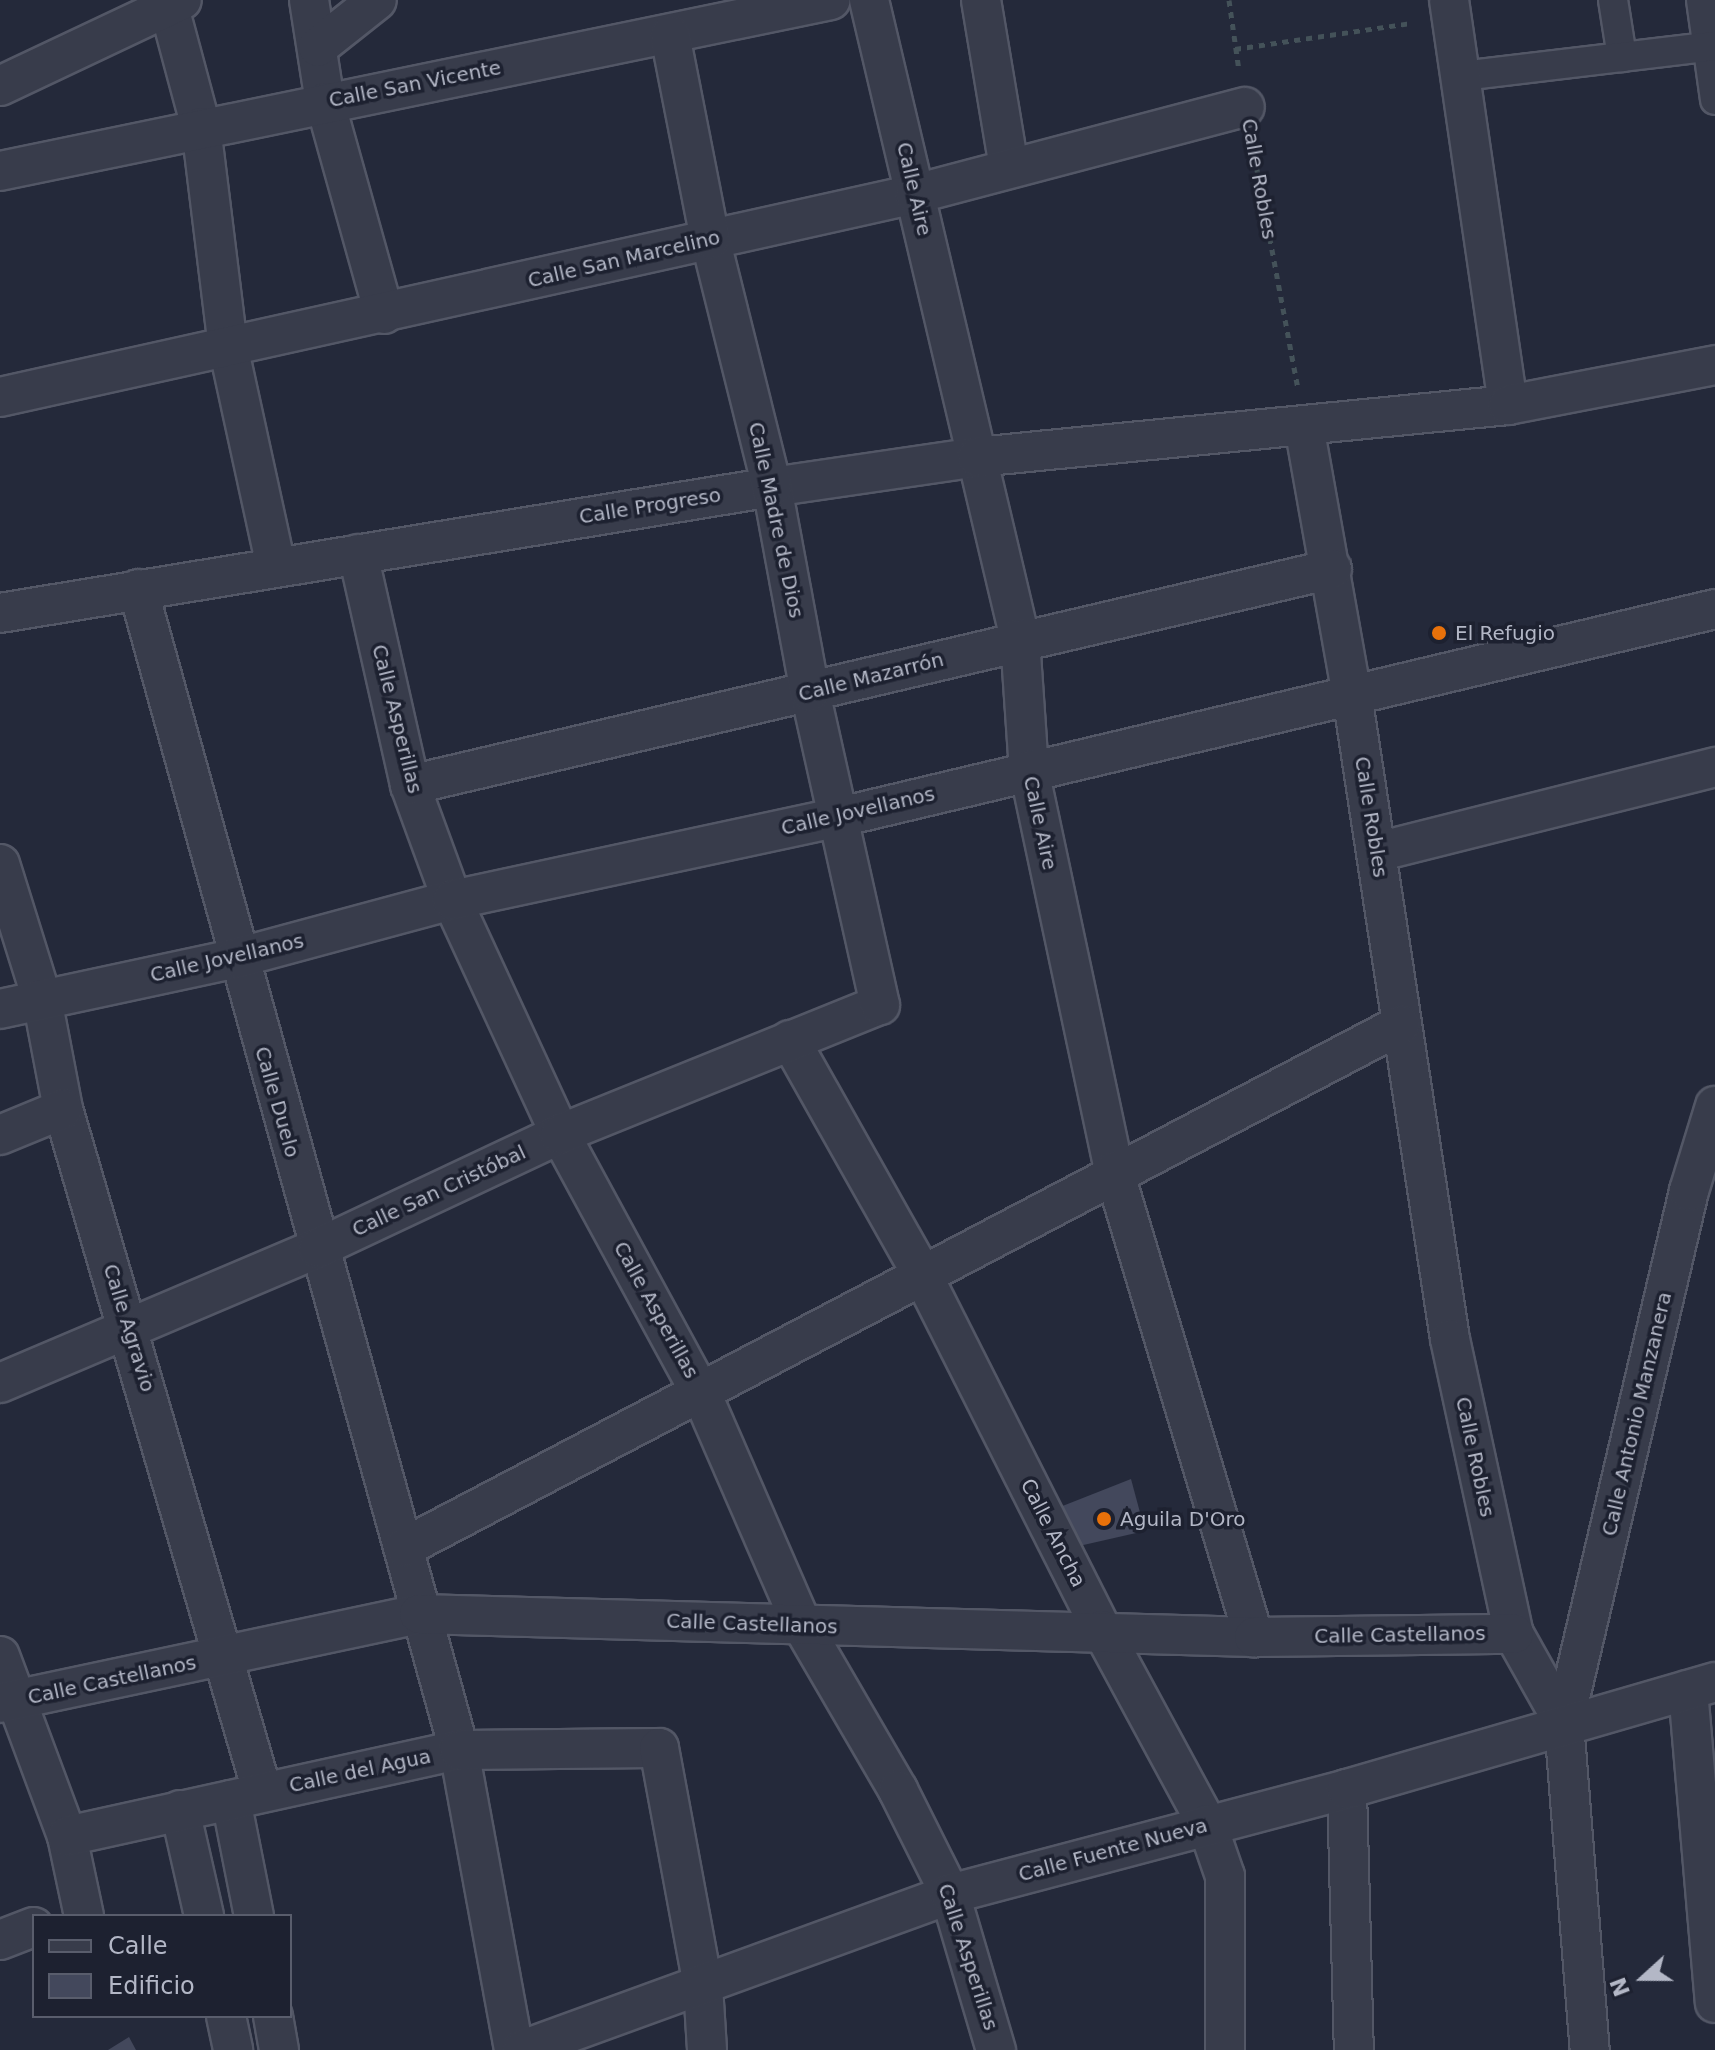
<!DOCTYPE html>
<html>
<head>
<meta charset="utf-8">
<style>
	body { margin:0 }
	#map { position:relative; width:1715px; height:2050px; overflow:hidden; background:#24293a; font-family:"DejaVu Sans",sans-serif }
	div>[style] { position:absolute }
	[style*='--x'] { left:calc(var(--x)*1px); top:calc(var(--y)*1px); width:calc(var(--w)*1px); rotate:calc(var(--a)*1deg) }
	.building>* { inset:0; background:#43485c }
	.path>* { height:5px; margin-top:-2.5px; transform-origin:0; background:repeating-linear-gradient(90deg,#445259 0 6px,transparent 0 12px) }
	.roads { filter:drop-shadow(2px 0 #535766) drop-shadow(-2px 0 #535766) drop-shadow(0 2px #535766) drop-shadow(0 -2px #535766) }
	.pedestrian>* { height:28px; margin:-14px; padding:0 14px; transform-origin:14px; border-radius:14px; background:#383c4b }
	.minor>* { height:38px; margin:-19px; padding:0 19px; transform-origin:19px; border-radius:19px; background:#383c4b }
	.dots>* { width:22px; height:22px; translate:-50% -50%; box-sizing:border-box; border:4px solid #1d2130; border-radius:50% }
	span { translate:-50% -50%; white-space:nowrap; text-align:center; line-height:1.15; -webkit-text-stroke:7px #1d2130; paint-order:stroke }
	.street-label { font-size:20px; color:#b3b7c6 }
	.poi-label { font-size:20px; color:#b3b7c6 }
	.left { translate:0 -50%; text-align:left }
	.legend { position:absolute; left:32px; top:1914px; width:260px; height:104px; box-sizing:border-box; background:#1d2130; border:2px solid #595d6c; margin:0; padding:10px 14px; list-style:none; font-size:24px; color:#b3b7c6 }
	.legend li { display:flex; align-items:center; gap:16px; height:40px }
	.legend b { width:40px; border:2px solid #595d6c }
	.north { position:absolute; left:1603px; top:1938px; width:80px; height:80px; -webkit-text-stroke:6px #1d2130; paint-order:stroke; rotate:249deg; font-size:22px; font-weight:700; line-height:32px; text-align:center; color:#b3b7c6 }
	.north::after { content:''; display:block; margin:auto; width:28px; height:36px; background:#b3b7c6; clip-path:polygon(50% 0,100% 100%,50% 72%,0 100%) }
</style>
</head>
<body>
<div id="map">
	<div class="building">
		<div style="clip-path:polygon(1131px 1479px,1145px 1531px,1079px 1546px,1060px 1507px)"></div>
		<div style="clip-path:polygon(129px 2037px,136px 2050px,108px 2050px)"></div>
	</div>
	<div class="path">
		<div style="--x:1229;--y:0;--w:71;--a:81.9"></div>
		<div style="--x:1235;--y:49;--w:179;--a:-8.4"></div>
		<div style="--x:1252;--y:143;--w:250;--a:79.4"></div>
	</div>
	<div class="roads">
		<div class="pedestrian">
			<div style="--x:1613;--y:0;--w:58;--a:81"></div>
			<div style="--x:1701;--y:0;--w:101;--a:82"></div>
			<div style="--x:1462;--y:76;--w:255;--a:-6.8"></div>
		</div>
		<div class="minor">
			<div style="--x:167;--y:0;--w:131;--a:75"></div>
			<div style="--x:201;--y:127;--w:221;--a:83"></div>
			<div style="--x:228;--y:346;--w:226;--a:77.7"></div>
			<div style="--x:309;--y:0;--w:103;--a:81.1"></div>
			<div style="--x:325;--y:102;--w:220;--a:74.4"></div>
			<div style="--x:869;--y:0;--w:657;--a:76.7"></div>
			<div style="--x:1020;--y:639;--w:131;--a:86.1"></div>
			<div style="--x:1029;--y:770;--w:410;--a:78"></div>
			<div style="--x:1114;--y:1171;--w:487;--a:73.3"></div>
			<div style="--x:981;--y:0;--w:169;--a:80.5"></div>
			<div style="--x:1449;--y:0;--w:409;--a:81.7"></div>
			<div style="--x:318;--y:47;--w:75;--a:-38.5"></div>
			<div style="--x:0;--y:86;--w:201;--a:-25.3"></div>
			<div style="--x:0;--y:171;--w:848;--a:-11.63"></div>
			<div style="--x:0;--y:397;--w:937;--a:-12.51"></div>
			<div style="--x:915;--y:194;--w:341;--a:-14.8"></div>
			<div style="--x:1304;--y:426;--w:273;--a:79.9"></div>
			<div style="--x:1352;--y:695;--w:651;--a:81.35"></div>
			<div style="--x:1450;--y:1339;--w:302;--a:77.8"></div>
			<div style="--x:1514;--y:1634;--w:102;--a:60.7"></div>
			<div style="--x:1564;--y:1723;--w:328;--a:85.5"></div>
			<div style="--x:358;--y:554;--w:237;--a:77.3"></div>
			<div style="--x:410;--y:785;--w:122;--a:69.9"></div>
			<div style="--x:452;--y:900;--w:258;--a:65.2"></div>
			<div style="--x:560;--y:1134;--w:297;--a:61.5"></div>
			<div style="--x:702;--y:1395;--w:251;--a:66.5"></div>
			<div style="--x:802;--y:1625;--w:191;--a:59.8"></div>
			<div style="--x:898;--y:1790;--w:116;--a:63.4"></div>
			<div style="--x:950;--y:1894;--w:163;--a:73.6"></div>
			<div style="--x:138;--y:589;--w:1205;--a:74.54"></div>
			<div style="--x:459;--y:1750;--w:305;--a:79.6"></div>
			<div style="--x:0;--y:613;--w:782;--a:-9.27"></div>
			<div style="--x:772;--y:487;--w:207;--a:-8.3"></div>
			<div style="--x:977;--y:457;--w:534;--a:-5.59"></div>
			<div style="--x:1508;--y:405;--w:211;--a:-10.9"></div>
			<div style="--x:410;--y:785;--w:947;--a:-13.19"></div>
			<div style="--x:1377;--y:852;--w:349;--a:-14.1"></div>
			<div style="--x:0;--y:864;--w:141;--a:72.7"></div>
			<div style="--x:42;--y:999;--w:112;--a:79.2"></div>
			<div style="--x:63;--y:1109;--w:710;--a:73.73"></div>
			<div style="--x:0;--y:1009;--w:242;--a:-12.1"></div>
			<div style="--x:237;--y:958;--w:223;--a:-15.1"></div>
			<div style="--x:452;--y:900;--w:397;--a:-12.1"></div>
			<div style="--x:840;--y:817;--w:899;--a:-13.37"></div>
			<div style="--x:790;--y:1040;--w:273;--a:60.6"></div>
			<div style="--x:924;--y:1278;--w:394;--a:63.2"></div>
			<div style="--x:1102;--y:1630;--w:221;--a:61.6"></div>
			<div style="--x:1207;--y:1824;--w:55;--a:70.9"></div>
			<div style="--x:1225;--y:1876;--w:174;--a:90"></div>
			<div style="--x:0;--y:1135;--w:68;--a:-22.4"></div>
			<div style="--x:0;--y:1383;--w:345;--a:-23"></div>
			<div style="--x:318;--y:1248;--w:268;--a:-25.2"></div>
			<div style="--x:560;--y:1134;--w:345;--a:-22"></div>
			<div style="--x:880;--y:1005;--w:321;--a:-102.6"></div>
			<div style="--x:810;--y:692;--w:208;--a:-100.5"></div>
			<div style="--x:772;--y:487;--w:256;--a:-104"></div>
			<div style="--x:710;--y:239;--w:208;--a:-101.1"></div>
			<div style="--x:405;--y:1547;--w:1124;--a:-27.68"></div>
			<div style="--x:0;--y:1656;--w:192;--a:69.6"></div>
			<div style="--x:67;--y:1836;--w:82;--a:78"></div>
			<div style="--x:1688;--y:1690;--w:314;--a:85.1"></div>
			<div style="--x:0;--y:1703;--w:428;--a:-12"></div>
			<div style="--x:419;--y:1614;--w:835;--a:1.58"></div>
			<div style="--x:1254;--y:1637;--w:260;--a:-0.7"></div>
			<div style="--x:1564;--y:1723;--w:546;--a:-76.78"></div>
			<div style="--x:1689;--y:1191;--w:89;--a:-73"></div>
			<div style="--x:1347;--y:1789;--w:261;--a:88.5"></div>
			<div style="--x:231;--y:1800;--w:118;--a:78.8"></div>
			<div style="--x:180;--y:1810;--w:109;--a:77.2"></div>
			<div style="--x:67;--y:1836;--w:401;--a:-12.4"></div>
			<div style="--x:459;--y:1750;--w:200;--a:-0.6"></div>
			<div style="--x:659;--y:1748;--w:242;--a:79.5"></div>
			<div style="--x:703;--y:1986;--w:64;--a:86.4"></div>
			<div style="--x:0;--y:1940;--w:36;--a:-21"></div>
			<div style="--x:226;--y:2016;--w:35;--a:78"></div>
			<div style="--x:273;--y:2016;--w:35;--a:80"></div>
			<div style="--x:522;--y:2050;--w:456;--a:-20"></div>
			<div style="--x:950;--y:1894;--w:411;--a:-14.8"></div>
			<div style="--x:1347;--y:1789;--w:383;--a:-16.2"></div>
		</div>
	</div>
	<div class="dots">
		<div style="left:1439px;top:633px;background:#e8710a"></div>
		<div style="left:1104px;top:1519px;background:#e8710a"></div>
	</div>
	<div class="street-label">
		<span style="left:415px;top:84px;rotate:-11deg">Calle San Vicente</span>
		<span style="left:1259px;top:179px;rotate:80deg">Calle Robles</span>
		<span style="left:914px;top:189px;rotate:77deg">Calle Aire</span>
		<span style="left:624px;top:259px;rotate:-13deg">Calle San Marcelino</span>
		<span style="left:650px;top:506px;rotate:-9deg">Calle Progreso</span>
		<span style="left:776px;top:520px;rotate:78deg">Calle Madre de Dios</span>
		<span style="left:871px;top:677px;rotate:-14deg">Calle Mazarrón</span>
		<span style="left:397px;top:719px;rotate:76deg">Calle Asperillas</span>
		<span style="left:858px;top:811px;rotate:-13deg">Calle Jovellanos</span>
		<span style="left:1371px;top:817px;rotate:81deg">Calle Robles</span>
		<span style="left:1040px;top:823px;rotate:78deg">Calle Aire</span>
		<span style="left:227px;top:958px;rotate:-13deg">Calle Jovellanos</span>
		<span style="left:277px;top:1102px;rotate:74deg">Calle Duelo</span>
		<span style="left:439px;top:1191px;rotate:-25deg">Calle San Cristóbal</span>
		<span style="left:656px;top:1310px;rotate:61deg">Calle Asperillas</span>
		<span style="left:129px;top:1328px;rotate:73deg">Calle Agravio</span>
		<span style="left:1637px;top:1414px;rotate:-77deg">Calle Antonio Manzanera</span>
		<span style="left:1475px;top:1457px;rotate:78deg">Calle Robles</span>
		<span style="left:1053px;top:1533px;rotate:63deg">Calle Ancha</span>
		<span style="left:752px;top:1624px;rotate:2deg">Calle Castellanos</span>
		<span style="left:1400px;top:1635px;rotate:-1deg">Calle Castellanos</span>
		<span style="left:112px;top:1680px;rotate:-12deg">Calle Castellanos</span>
		<span style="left:360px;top:1771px;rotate:-12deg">Calle del Agua</span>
		<span style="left:1113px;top:1850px;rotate:-15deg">Calle Fuente Nueva</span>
		<span style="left:968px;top:1957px;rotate:72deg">Calle Asperillas</span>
	</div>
	<div class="poi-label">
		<span class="left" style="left:1455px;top:633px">El Refugio</span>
		<span class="left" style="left:1120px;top:1519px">Aguila D'Oro</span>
	</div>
	<ul class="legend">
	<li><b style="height:10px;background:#383c4b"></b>Calle</li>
	<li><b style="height:22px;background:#43485c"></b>Edificio</li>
	</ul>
	<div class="north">N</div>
</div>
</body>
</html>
